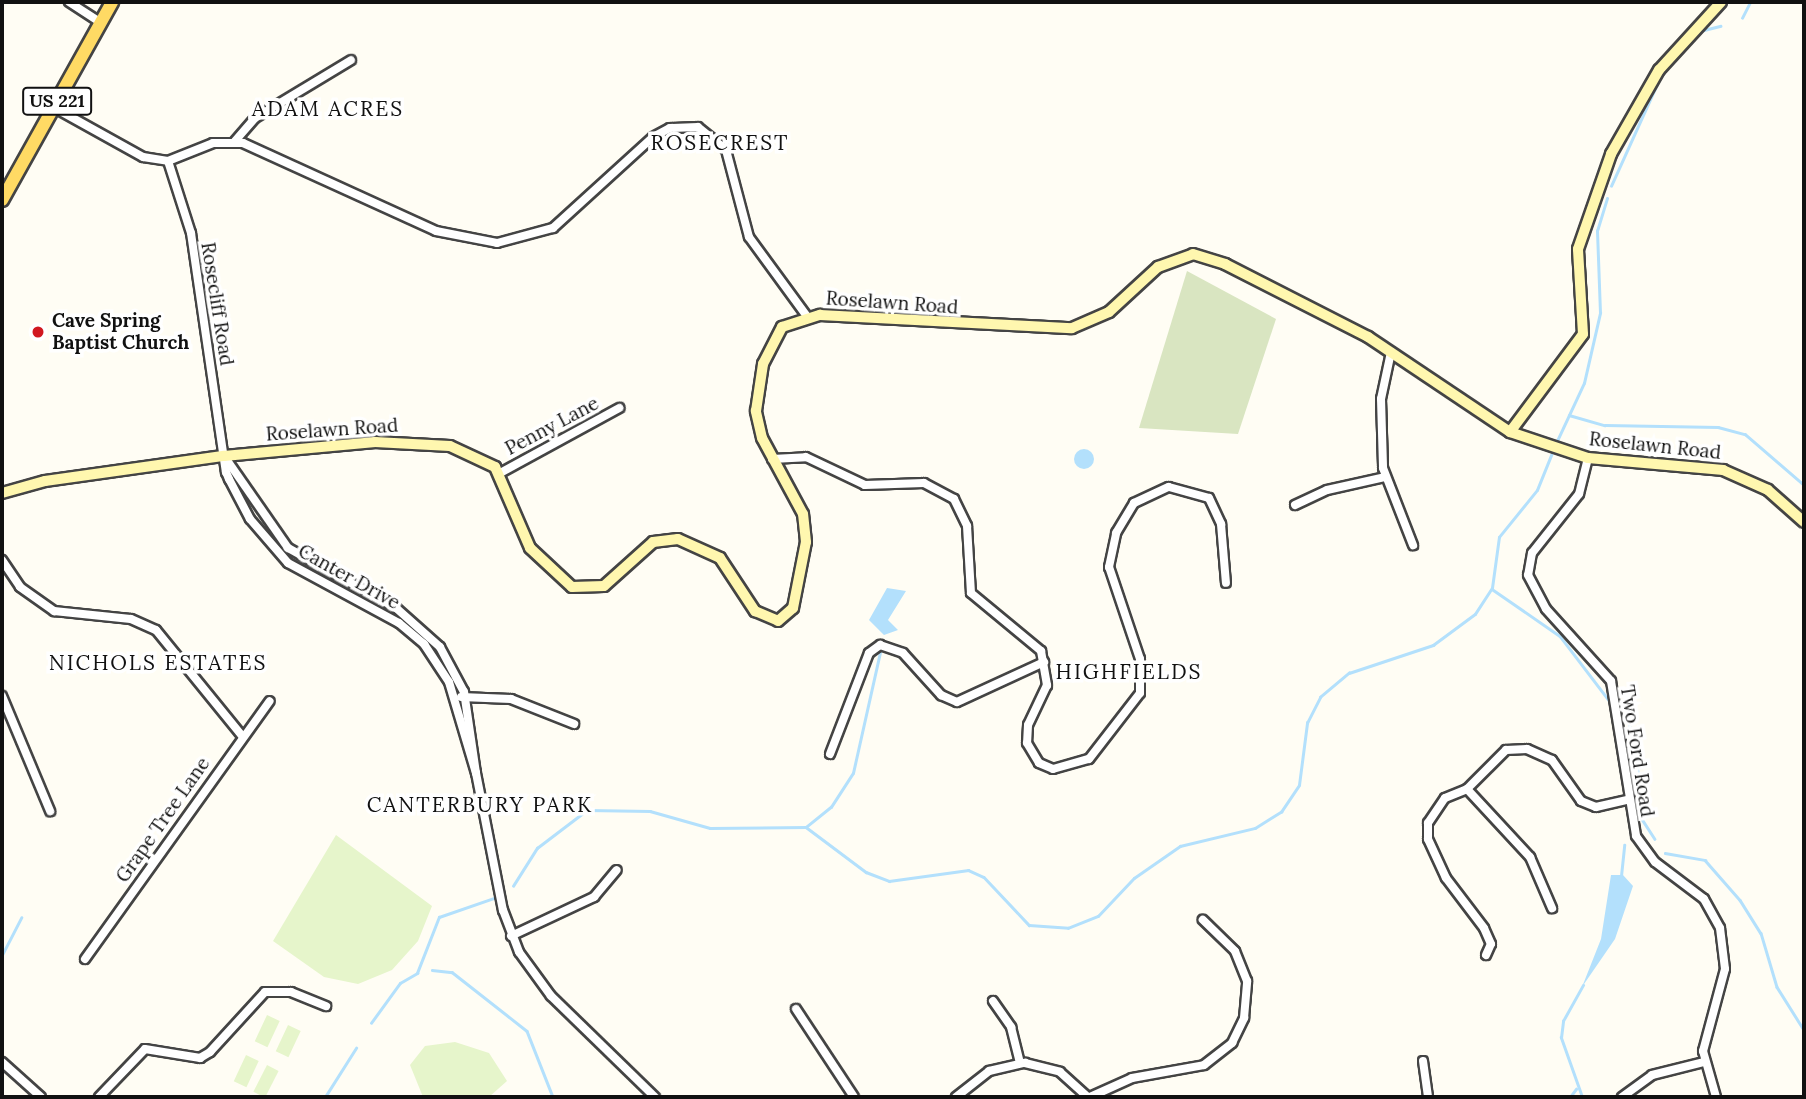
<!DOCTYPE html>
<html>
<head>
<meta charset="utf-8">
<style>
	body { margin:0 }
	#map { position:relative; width:1806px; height:1099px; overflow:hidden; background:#fffdf4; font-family:Lora,serif }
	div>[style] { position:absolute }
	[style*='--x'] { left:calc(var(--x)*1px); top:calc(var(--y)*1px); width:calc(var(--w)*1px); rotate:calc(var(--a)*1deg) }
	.cemetery>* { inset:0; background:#d9e5c1 }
	.pitch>* { inset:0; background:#e6f5cb; transform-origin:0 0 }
	.water>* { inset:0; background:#b3e0fc }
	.round { border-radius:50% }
	.stream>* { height:2.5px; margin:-1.25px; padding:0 1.25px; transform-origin:1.25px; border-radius:1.25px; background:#b3e0fc }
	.roads { filter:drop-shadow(2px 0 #444) drop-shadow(-2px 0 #444) drop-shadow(0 2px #444) drop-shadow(0 -2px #444) }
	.street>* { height:8px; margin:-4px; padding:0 4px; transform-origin:4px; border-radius:4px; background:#fff }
	.secondary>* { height:10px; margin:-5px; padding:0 5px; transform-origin:5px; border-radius:5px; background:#fff7af }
	.primary>* { height:12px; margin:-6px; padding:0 6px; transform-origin:6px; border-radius:6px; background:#ffda64 }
	.dots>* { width:19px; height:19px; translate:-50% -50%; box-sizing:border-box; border:4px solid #fff; border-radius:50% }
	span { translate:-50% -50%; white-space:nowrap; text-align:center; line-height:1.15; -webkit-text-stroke:7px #fff; paint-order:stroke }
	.shield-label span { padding:2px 5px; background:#fff; border:2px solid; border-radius:5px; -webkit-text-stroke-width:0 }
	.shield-label { font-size:18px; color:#111; font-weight:700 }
	.street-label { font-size:19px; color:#111 }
	.poi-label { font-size:19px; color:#111; font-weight:700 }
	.left { translate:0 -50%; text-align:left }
	.neighbourhood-label { font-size:21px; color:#111; letter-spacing:2px }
	.frame { position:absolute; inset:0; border:4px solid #111; pointer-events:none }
</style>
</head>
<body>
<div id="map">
	<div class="cemetery">
		<div style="clip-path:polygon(1187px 271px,1276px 319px,1238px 434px,1139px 428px)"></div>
	</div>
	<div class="pitch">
		<div style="clip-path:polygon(336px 835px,432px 906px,418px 941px,392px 970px,358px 984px,324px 977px,273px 941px)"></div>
		<div style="left:267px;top:1015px;width:14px;height:29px;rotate:25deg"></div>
		<div style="left:288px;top:1025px;width:14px;height:29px;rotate:25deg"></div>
		<div style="clip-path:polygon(455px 1042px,489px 1053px,507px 1081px,489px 1097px,423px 1097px,410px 1065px,425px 1046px)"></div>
		<div style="left:246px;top:1055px;width:14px;height:29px;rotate:25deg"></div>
		<div style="left:267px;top:1065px;width:13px;height:30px;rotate:27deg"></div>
	</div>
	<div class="water">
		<div class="round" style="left:1074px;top:449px;width:20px;height:20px"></div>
		<div style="clip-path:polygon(887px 588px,906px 591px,888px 620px,898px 630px,884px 635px,869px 620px)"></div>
		<div style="clip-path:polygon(1611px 875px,1623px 875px,1633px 886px,1615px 939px,1582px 987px,1601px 939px)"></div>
	</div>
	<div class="stream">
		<div style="--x:1742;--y:18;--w:18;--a:-63"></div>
		<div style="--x:1700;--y:31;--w:21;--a:-14"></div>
		<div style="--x:1611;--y:186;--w:112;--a:-65.7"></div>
		<div style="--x:1569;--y:415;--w:37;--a:16"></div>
		<div style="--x:1605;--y:425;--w:113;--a:1"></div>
		<div style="--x:1718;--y:427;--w:28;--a:15"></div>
		<div style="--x:1745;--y:434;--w:78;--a:40.8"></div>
		<div style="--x:1556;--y:443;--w:66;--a:-65"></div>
		<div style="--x:1584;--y:383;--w:72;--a:-77.1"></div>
		<div style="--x:1600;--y:313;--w:82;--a:-92.1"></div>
		<div style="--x:1597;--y:231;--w:34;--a:-73"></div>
		<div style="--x:1492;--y:589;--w:83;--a:34.7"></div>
		<div style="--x:1560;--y:636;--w:84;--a:52.7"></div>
		<div style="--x:1629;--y:722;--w:67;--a:79.7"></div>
		<div style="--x:1641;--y:788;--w:31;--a:97"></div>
		<div style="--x:1640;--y:816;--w:27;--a:57"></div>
		<div style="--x:806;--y:827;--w:32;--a:-39"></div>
		<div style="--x:831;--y:807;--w:40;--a:-57.1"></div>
		<div style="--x:853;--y:773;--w:124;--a:-77.4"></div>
		<div style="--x:1665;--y:853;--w:41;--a:9.9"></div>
		<div style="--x:1705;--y:860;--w:53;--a:48.8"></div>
		<div style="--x:1740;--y:900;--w:39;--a:58"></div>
		<div style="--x:1761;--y:933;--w:56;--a:73.5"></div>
		<div style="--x:1777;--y:987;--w:51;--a:57.9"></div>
		<div style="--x:1621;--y:876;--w:31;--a:-84"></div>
		<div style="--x:513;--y:886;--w:45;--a:-57.7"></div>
		<div style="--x:537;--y:848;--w:63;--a:-37.2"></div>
		<div style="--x:587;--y:810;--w:63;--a:0.9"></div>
		<div style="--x:650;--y:811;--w:62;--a:15.8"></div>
		<div style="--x:710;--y:828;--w:96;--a:-0.6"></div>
		<div style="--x:806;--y:827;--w:75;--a:36.9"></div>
		<div style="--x:866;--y:872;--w:25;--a:21"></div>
		<div style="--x:889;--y:881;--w:80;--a:-7.9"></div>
		<div style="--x:968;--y:870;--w:17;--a:24"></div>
		<div style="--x:984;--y:877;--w:66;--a:46.8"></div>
		<div style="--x:1029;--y:925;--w:39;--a:4"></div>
		<div style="--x:1068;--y:928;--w:32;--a:-22"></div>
		<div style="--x:1098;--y:916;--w:52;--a:-46.5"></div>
		<div style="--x:1134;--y:878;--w:56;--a:-34.8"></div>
		<div style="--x:1180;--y:846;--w:77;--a:-13.5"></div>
		<div style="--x:1255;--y:828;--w:31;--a:-32"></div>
		<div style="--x:1281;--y:812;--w:32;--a:-56"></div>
		<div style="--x:1299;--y:785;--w:63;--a:-82.6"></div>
		<div style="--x:1307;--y:723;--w:29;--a:-63"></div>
		<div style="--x:1320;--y:697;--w:38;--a:-40"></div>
		<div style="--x:1349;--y:673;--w:89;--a:-18.4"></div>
		<div style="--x:1433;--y:645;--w:52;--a:-36.4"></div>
		<div style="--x:1475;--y:614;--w:31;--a:-57"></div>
		<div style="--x:1492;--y:588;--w:51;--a:-82.2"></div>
		<div style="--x:1499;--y:537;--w:60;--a:-51"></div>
		<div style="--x:1537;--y:490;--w:38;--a:-68"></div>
		<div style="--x:2;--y:955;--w:42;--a:-62.8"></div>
		<div style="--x:432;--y:970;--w:20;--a:6"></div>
		<div style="--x:452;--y:972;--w:95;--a:38.2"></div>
		<div style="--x:527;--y:1031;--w:71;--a:68.5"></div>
		<div style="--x:371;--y:1023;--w:49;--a:-54.1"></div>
		<div style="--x:400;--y:983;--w:20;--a:-30"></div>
		<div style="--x:417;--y:973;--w:60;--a:-68.6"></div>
		<div style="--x:439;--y:917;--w:58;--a:-19.1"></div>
		<div style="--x:325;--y:1097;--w:58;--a:-57.7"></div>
		<div style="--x:1570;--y:1097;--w:10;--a:-53"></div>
		<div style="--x:1582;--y:1097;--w:63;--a:-109.6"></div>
		<div style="--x:1561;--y:1038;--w:17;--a:-83"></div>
		<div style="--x:1563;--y:1021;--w:41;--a:-60.9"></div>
	</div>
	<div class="roads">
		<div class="street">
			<div style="--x:69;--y:2;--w:37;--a:33"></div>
			<div style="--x:53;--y:107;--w:103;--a:29.1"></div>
			<div style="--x:143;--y:157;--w:25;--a:9"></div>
			<div style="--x:168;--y:161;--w:48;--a:-21.8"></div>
			<div style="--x:213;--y:143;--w:30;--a:0"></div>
			<div style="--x:243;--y:143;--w:212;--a:24.5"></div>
			<div style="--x:436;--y:231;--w:62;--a:11.1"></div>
			<div style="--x:497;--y:243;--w:58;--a:-15"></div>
			<div style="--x:553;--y:228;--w:135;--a:-42.3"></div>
			<div style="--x:653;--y:137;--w:19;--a:-28"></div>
			<div style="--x:670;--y:128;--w:28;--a:-2"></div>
			<div style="--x:698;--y:127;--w:36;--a:39"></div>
			<div style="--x:726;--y:150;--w:90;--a:75.2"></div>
			<div style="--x:749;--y:237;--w:97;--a:53.8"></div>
			<div style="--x:235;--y:141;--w:30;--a:-49"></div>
			<div style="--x:255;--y:118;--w:112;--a:-31.1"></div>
			<div style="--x:168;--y:161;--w:76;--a:72.3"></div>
			<div style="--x:191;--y:233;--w:242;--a:81.7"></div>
			<div style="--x:226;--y:472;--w:8;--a:67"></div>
			<div style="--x:229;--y:479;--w:45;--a:62.3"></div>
			<div style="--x:250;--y:519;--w:58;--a:49.2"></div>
			<div style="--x:288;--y:563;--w:126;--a:28.4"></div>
			<div style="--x:399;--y:623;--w:33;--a:40"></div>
			<div style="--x:424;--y:644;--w:45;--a:56.7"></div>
			<div style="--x:449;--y:682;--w:95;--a:73.5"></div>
			<div style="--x:476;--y:773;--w:82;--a:-98.4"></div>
			<div style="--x:464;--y:692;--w:51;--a:-118.1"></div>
			<div style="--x:440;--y:647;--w:59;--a:-138.4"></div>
			<div style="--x:396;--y:608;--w:124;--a:-150.9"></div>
			<div style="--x:288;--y:548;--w:112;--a:-124.8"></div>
			<div style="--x:1391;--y:352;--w:48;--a:102"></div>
			<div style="--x:1381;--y:399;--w:69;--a:88.3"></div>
			<div style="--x:1383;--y:468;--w:83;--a:68.7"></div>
			<div style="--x:1588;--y:458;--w:37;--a:104"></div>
			<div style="--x:1579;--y:494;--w:75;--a:128.5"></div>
			<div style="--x:1532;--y:553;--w:22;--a:100"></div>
			<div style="--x:1528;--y:575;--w:38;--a:62"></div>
			<div style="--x:1546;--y:609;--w:97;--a:47.9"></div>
			<div style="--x:1611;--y:681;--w:157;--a:80.8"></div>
			<div style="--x:1636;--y:836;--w:32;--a:54"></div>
			<div style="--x:1655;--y:862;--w:61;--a:37.1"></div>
			<div style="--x:1704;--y:899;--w:33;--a:61"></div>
			<div style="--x:1720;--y:928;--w:41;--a:83"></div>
			<div style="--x:1725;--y:969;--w:85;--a:105"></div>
			<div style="--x:1703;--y:1051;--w:48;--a:74.2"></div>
			<div style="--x:772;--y:459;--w:34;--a:-3"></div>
			<div style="--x:806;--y:457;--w:65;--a:25.4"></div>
			<div style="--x:865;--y:485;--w:59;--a:-1.9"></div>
			<div style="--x:924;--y:483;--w:34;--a:28"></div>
			<div style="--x:954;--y:499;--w:30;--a:64"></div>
			<div style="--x:967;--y:526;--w:67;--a:86.6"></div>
			<div style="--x:971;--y:593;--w:91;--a:39.6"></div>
			<div style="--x:1041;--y:651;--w:35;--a:80"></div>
			<div style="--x:1047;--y:685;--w:44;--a:115.4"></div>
			<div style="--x:1028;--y:725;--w:18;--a:93"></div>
			<div style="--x:1027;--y:743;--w:23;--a:59"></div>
			<div style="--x:1039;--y:763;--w:15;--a:23"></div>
			<div style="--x:1053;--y:769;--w:37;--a:-16"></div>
			<div style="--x:1089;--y:759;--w:83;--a:-52.3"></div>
			<div style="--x:1140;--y:693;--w:34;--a:-90"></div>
			<div style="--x:1140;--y:659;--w:97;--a:-108.6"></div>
			<div style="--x:1109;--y:567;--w:35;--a:-78"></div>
			<div style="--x:1116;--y:533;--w:35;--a:-59"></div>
			<div style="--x:1134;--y:503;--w:38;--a:-25"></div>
			<div style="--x:1169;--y:487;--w:41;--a:15.4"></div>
			<div style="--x:1209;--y:498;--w:29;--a:65"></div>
			<div style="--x:1221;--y:524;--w:59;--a:85.2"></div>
			<div style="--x:500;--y:473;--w:136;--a:-28.6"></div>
			<div style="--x:1295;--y:505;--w:35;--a:-25"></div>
			<div style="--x:1327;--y:490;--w:59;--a:-12.6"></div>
			<div style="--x:2;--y:560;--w:32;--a:56"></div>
			<div style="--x:20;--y:587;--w:42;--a:35.2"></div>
			<div style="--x:54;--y:611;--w:77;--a:5.9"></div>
			<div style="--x:131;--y:619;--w:27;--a:24"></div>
			<div style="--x:156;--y:630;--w:136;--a:50.9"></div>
			<div style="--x:2;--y:696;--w:125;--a:67.3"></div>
			<div style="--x:461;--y:697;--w:50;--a:2.3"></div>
			<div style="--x:511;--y:699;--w:68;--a:21.6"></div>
			<div style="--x:830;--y:754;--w:108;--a:-68.9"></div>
			<div style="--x:869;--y:653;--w:14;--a:-36"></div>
			<div style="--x:880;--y:645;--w:24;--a:19"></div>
			<div style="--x:903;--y:653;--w:57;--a:47.9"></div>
			<div style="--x:941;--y:695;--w:17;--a:24"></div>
			<div style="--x:957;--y:702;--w:96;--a:-24.7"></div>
			<div style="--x:476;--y:773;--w:140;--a:78.9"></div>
			<div style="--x:503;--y:910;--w:45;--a:69.1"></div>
			<div style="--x:519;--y:952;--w:54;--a:54"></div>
			<div style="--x:551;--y:996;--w:145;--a:44.2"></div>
			<div style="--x:1467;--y:789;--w:93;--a:47.2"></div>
			<div style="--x:1530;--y:857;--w:56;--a:66.7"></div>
			<div style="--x:511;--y:936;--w:92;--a:-25.2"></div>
			<div style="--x:594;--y:897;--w:35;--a:-50"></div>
			<div style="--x:1486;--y:955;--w:12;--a:-66"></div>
			<div style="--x:1491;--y:944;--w:17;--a:-114"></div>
			<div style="--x:1484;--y:928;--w:63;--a:-127.2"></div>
			<div style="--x:1446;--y:878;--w:43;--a:-114.8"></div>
			<div style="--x:1428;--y:839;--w:16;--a:-90"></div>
			<div style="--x:1428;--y:823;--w:30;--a:-56"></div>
			<div style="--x:1445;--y:798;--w:24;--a:-22"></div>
			<div style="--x:1467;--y:789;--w:55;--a:-45"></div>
			<div style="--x:1506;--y:750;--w:21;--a:-3"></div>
			<div style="--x:1527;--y:749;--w:27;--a:24"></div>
			<div style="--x:1552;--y:760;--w:50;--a:54.7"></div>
			<div style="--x:1581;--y:801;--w:16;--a:22"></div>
			<div style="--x:1596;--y:807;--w:32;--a:-13"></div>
			<div style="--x:85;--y:959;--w:317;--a:-54.4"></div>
			<div style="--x:993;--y:1001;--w:32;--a:55"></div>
			<div style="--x:1011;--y:1027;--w:37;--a:76"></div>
			<div style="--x:796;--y:1009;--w:105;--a:56.6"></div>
			<div style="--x:1423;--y:1061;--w:36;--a:82"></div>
			<div style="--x:2;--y:1062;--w:52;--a:41.9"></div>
			<div style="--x:99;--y:1097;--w:66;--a:-46.2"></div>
			<div style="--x:145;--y:1049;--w:56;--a:9.3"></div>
			<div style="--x:200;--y:1058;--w:12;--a:-31"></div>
			<div style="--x:210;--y:1052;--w:81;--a:-47.5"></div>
			<div style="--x:265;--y:992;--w:26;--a:0"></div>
			<div style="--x:291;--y:992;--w:38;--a:22"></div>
			<div style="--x:956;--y:1097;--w:42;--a:-38.2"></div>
			<div style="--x:989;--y:1071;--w:37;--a:-13"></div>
			<div style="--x:1025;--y:1063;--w:36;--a:14"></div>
			<div style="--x:1060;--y:1072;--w:38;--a:42"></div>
			<div style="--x:1090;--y:1097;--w:46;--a:-24.3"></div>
			<div style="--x:1132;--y:1078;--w:73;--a:-10.2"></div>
			<div style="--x:1204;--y:1065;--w:36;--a:-38"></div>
			<div style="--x:1232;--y:1043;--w:28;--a:-64"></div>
			<div style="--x:1244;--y:1018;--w:37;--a:-85"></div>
			<div style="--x:1247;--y:981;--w:32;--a:-112"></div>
			<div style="--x:1235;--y:951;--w:45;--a:-135.9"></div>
			<div style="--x:1622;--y:1097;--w:37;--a:-36"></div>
			<div style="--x:1652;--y:1075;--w:54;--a:-14"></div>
		</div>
		<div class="secondary">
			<div style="--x:1510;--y:432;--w:122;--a:-53.3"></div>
			<div style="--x:1583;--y:334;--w:85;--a:-93.4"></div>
			<div style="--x:1578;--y:249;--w:101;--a:-70.8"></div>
			<div style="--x:1611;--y:154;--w:97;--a:-60.3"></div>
			<div style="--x:1659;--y:70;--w:92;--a:-47.6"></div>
			<div style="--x:2;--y:493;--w:45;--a:-15.6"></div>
			<div style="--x:45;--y:481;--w:181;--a:-8"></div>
			<div style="--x:224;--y:456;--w:152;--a:-5.3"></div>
			<div style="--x:375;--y:442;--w:75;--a:3.1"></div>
			<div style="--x:450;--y:446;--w:50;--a:25"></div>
			<div style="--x:495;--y:467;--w:88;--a:66.6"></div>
			<div style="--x:530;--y:548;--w:57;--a:42.9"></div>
			<div style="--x:572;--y:587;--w:32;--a:-2"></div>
			<div style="--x:604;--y:586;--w:66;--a:-41.9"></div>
			<div style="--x:653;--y:542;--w:25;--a:-7"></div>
			<div style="--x:678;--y:539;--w:46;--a:24.3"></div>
			<div style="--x:720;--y:558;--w:64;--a:56.6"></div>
			<div style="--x:755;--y:611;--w:25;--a:23"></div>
			<div style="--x:778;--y:621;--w:20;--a:-41"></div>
			<div style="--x:793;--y:608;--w:67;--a:-78.9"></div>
			<div style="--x:806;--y:542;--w:28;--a:-96"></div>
			<div style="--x:803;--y:514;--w:86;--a:-118.3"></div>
			<div style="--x:762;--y:438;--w:28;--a:-103"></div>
			<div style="--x:756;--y:411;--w:48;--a:-81.5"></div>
			<div style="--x:763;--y:364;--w:42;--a:-62.8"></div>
			<div style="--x:782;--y:327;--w:40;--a:-18"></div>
			<div style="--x:820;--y:315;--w:252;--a:3"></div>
			<div style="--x:1072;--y:328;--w:40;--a:-23.4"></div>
			<div style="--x:1109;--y:312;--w:67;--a:-42.6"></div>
			<div style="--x:1158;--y:267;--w:37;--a:-20"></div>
			<div style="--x:1193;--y:254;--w:34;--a:17"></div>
			<div style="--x:1225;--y:264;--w:161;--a:27"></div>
			<div style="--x:1368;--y:337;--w:171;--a:33.8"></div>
			<div style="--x:1510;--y:432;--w:82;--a:18.4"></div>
			<div style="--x:1588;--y:458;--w:136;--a:5.1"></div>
			<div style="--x:1723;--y:470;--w:49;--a:24"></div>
			<div style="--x:1768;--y:490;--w:48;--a:41.6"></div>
		</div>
		<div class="primary">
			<div style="--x:2;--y:200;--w:227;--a:-60.9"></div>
		</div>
	</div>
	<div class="dots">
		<div style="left:38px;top:332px;background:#d11820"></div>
	</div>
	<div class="shield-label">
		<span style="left:57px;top:101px">US 221</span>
	</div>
	<div class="street-label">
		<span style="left:892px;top:303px;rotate:4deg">Roselawn Road</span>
		<span style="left:217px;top:304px;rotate:81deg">Rosecliff Road</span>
		<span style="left:552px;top:426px;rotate:-28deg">Penny Lane</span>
		<span style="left:332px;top:430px;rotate:-4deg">Roselawn Road</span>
		<span style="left:1655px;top:446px;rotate:6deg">Roselawn Road</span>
		<span style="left:349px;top:577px;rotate:29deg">Canter Drive</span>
		<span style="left:1637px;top:751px;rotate:81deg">Two Ford Road</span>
		<span style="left:163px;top:820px;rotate:-55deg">Grape Tree Lane</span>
	</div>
	<div class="poi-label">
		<span class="left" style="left:52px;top:332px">Cave Spring<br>Baptist Church</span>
	</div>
	<div class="neighbourhood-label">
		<span style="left:328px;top:109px">ADAM ACRES</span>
		<span style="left:720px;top:143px">ROSECREST</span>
		<span style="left:158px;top:663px">NICHOLS ESTATES</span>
		<span style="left:1129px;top:672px">HIGHFIELDS</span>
		<span style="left:480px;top:805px">CANTERBURY PARK</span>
	</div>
	<div class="frame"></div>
</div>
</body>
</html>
